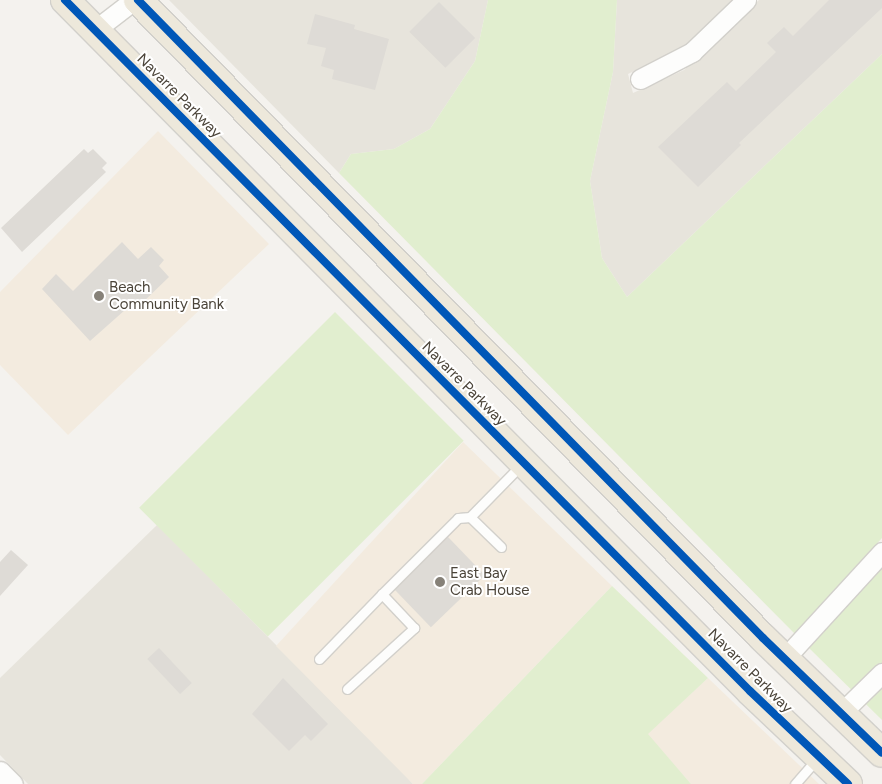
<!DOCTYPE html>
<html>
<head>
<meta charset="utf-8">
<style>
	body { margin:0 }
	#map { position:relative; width:882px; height:784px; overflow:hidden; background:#f4f2ee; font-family:Figtree,sans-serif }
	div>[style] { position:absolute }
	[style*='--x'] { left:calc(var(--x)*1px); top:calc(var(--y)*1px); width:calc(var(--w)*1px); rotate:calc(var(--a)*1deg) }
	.residential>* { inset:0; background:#e7e4dc }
	.commercial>* { inset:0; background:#f3ebdf }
	.green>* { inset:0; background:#e1eecf; transform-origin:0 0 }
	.building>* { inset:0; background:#dedbd6; transform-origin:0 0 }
	.roads { filter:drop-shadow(1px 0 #d2d0cb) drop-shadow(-1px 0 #d2d0cb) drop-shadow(0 1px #d2d0cb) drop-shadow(0 -1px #d2d0cb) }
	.lane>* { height:9px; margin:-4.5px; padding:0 4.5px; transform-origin:4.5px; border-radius:4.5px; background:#fdfdfc }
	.street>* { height:19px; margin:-9.5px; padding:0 9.5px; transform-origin:9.5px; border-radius:9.5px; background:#fdfdfc }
	.highway>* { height:28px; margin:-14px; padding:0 14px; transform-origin:14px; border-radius:14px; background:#ede8db }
	.cycleway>* { height:8px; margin:-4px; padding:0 4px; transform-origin:4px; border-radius:4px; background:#0057b8 }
	.dots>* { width:14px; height:14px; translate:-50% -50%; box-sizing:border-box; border:2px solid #fff; border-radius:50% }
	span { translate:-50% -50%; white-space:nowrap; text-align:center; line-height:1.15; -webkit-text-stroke:4px #fff; paint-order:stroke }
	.street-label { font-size:15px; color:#4b4439 }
	.poi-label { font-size:15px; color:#4b4439 }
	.left { translate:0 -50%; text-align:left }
</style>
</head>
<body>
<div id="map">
	<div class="residential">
		<div style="clip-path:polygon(169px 0,488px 0,475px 61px,430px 129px,394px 149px,351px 154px,339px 173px)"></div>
		<div style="clip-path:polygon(617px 0,733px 0,687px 45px,628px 74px,633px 93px,684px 70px,759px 0,882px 0,882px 54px,627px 297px,602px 258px,590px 181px,613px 72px)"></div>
		<div style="clip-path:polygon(157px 525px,405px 775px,413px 784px,28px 784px,0 755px,0 678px)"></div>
	</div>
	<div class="commercial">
		<div style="clip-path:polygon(158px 131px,269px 244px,68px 435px,0 365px,0 292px)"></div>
		<div style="clip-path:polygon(463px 442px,612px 586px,422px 784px,413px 784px,276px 646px)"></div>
		<div style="clip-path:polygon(708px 678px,819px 784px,691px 784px,647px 734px)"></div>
	</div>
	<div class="green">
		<div style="clip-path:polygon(488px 0,617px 0,613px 72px,590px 181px,602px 258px,627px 297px,882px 54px,882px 538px,795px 634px,339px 173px,351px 154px,394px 149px,430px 129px,475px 61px)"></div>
		<div style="left:335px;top:312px;width:182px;height:277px;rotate:45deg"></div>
		<div style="clip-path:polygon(882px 566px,882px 720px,808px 647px)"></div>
		<div style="clip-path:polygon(612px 586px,708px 678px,648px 734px,691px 784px,422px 784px)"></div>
	</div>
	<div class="building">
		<div style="clip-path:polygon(829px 0,882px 0,882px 8px,739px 143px,741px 145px,698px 187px,658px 147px,727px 82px,736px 91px,776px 52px,767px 43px,784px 27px,793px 36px)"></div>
		<div style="left:439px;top:2px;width:51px;height:42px;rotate:45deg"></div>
		<div style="clip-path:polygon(315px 14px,355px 25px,354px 29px,389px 39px,375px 90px,332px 79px,334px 70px,321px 66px,326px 48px,307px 44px)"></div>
		<div style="clip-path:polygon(84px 149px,88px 153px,93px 149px,107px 163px,102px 168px,106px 172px,22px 252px,1px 228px)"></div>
		<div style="clip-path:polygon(122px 242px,138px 259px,151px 247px,164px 260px,159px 266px,169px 277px,139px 306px,134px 302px,90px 341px,42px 289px,56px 274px,73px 291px)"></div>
		<div style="left:448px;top:537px;width:53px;height:75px;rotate:46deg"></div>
		<div style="clip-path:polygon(11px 550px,28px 565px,0 596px,0 562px)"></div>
		<div style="left:159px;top:648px;width:48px;height:16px;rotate:47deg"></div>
		<div style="clip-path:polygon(283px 678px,328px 724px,311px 741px,305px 735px,289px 751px,252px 714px)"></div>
	</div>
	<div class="roads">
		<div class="lane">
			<div style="--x:501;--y:547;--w:43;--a:-135.9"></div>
			<div style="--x:470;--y:517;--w:73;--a:-45.6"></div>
			<div style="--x:319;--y:659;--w:91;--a:-45.9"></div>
			<div style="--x:347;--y:689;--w:91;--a:-42.3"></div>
			<div style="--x:414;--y:628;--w:47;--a:-133.3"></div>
			<div style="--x:382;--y:594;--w:107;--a:-45"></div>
			<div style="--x:458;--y:518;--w:12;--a:-5"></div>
			<div style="--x:795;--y:784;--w:35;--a:-49"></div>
		</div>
		<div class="street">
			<div style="--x:95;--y:30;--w:49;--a:-37.6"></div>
			<div style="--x:640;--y:79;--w:59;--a:-27.4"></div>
			<div style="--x:692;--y:52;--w:75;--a:-43.9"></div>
			<div style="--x:784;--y:659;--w:145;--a:-47.5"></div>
			<div style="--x:840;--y:714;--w:59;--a:-44.3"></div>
			<div style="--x:0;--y:771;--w:18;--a:45"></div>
		</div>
		<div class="highway">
			<div style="--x:65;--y:0;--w:973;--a:45.25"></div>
			<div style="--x:750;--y:691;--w:135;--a:43.5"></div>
			<div style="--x:138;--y:0;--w:893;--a:45.59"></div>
			<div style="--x:763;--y:638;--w:165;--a:44"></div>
		</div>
	</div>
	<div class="cycleway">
		<div style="--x:65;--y:0;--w:973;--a:45.25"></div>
		<div style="--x:750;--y:691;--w:135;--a:43.5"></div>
		<div style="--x:138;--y:0;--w:893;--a:45.59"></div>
		<div style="--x:763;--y:638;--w:165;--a:44"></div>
	</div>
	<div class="dots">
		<div style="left:99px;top:296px;background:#868178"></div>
		<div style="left:440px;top:582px;background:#868178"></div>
	</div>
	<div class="street-label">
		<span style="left:179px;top:96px;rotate:45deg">Navarre Parkway</span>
		<span style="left:464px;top:384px;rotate:45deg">Navarre Parkway</span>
		<span style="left:750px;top:671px;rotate:45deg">Navarre Parkway</span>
	</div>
	<div class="poi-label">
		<span class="left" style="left:109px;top:296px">Beach<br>Community Bank</span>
		<span class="left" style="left:450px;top:582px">East Bay<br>Crab House</span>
	</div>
</div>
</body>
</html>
